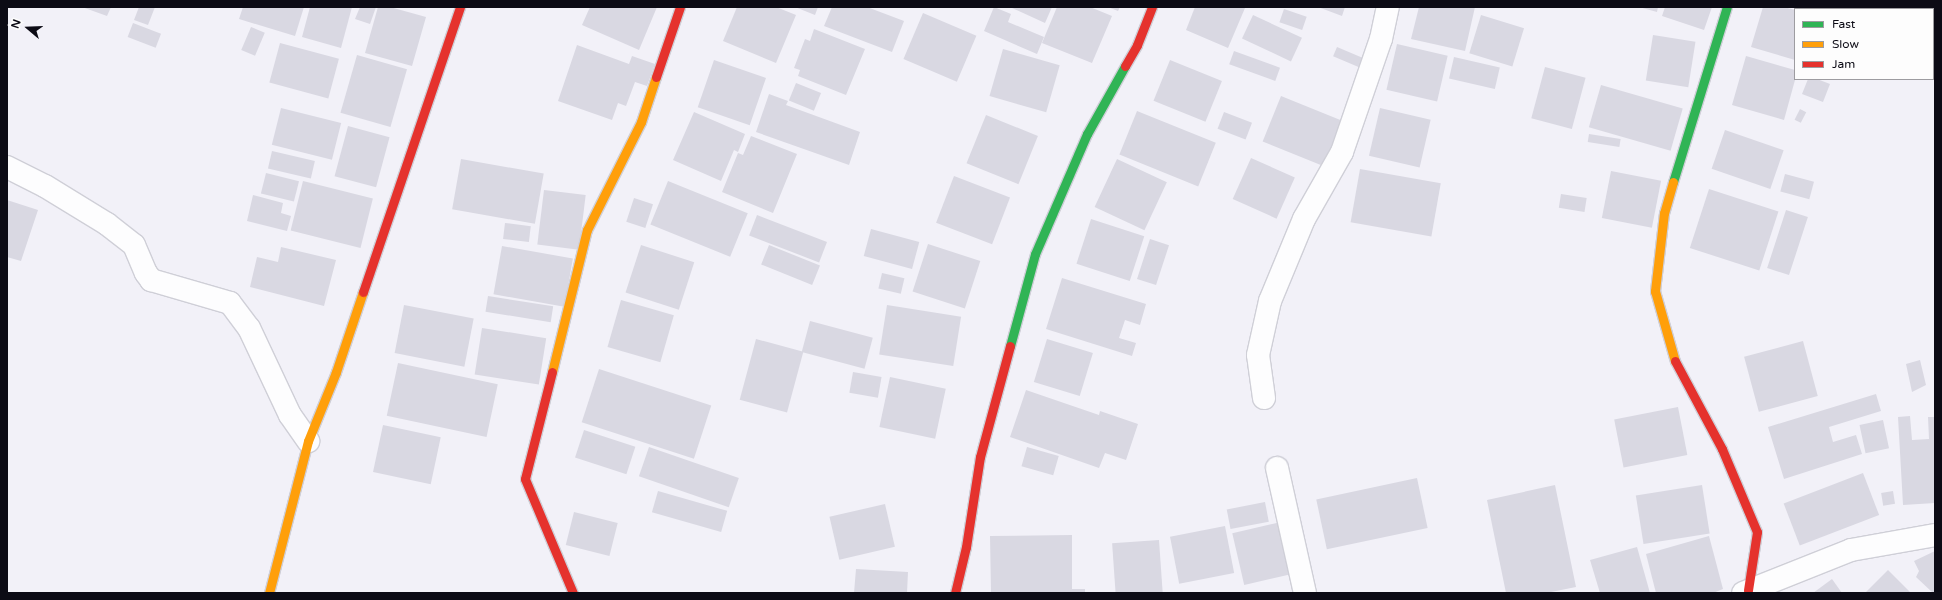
<!DOCTYPE html>
<html>
<head>
<meta charset="utf-8">
<style>
	body { margin:0 }
	#map { position:relative; width:1942px; height:600px; overflow:hidden; background:#f2f1f8; font-family:"Varela Round",sans-serif }
	div>[style] { position:absolute }
	[style*='--x'] { left:calc(var(--x)*1px); top:calc(var(--y)*1px); width:calc(var(--w)*1px); rotate:calc(var(--a)*1deg) }
	.building>* { inset:0; background:#d9d8e2; transform-origin:0 0 }
	.roads { filter:drop-shadow(1px 0 #cfcfd7) drop-shadow(-1px 0 #cfcfd7) drop-shadow(0 1px #cfcfd7) drop-shadow(0 -1px #cfcfd7) }
	.street>* { height:22px; margin:-11px; padding:0 11px; transform-origin:11px; border-radius:11px; background:#fdfdfe }
	.fast>* { height:9px; margin:-4.5px; padding:0 4.5px; transform-origin:4.5px; border-radius:4.5px; background:#30b455 }
	.slow>* { height:9px; margin:-4.5px; padding:0 4.5px; transform-origin:4.5px; border-radius:4.5px; background:#ff9f0a }
	.jam>* { height:9px; margin:-4.5px; padding:0 4.5px; transform-origin:4.5px; border-radius:4.5px; background:#e5322d }
	span { translate:-50% -50%; white-space:nowrap; text-align:center; line-height:1.15; -webkit-text-stroke:3px #fdfdfd; paint-order:stroke }
	.frame { position:absolute; inset:0; border:8px solid #0c0b15; pointer-events:none }
	.legend { position:absolute; left:1794px; top:8px; width:140px; height:72px; box-sizing:border-box; background:#fdfdfd; border:1px solid #9d9ca0; margin:0; padding:5px 7px; list-style:none; font-size:12px; color:#0c0b15 }
	.legend li { display:flex; align-items:center; gap:8px; height:20px }
	.legend b { width:20px; border:1px solid #9d9ca0 }
	.north { position:absolute; left:8px; top:8px; width:40px; height:40px; -webkit-text-stroke:3px #fdfdfd; paint-order:stroke; rotate:289deg; font-size:11px; font-weight:700; line-height:16px; text-align:center; color:#0c0b15 }
	.north::after { content:''; display:block; margin:auto; width:14px; height:18px; background:#0c0b15; clip-path:polygon(50% 0,100% 100%,50% 72%,0 100%) }
</style>
</head>
<body>
<div id="map">
	<div class="building">
		<div style="clip-path:polygon(82px 7px,111px 7px,107px 16px)"></div>
		<div style="clip-path:polygon(139px 7px,155px 7px,148px 25px,134px 20px)"></div>
		<div style="clip-path:polygon(243px 7px,304px 7px,295px 36px,239px 19px)"></div>
		<div style="clip-path:polygon(310px 7px,352px 7px,341px 48px,302px 37px)"></div>
		<div style="clip-path:polygon(360px 7px,376px 7px,370px 24px,355px 19px)"></div>
		<div style="clip-path:polygon(378px 7px,390px 7px,426px 17px,412px 66px,365px 53px)"></div>
		<div style="clip-path:polygon(590px 7px,657px 7px,639px 50px,582px 25px)"></div>
		<div style="clip-path:polygon(737px 7px,776px 7px,796px 15px,776px 63px,723px 41px)"></div>
		<div style="clip-path:polygon(795px 7px,818px 7px,815px 15px)"></div>
		<div style="clip-path:polygon(832px 7px,867px 7px,904px 21px,892px 52px,824px 26px)"></div>
		<div style="clip-path:polygon(994px 7px,1011px 14px,1008px 22px,1044px 37px,1037px 54px,984px 31px)"></div>
		<div style="clip-path:polygon(1010px 7px,1052px 7px,1045px 23px)"></div>
		<div style="clip-path:polygon(1057px 7px,1090px 7px,1112px 16px,1092px 63px,1042px 43px)"></div>
		<div style="clip-path:polygon(1108px 7px,1120px 7px,1118px 11px)"></div>
		<div style="clip-path:polygon(1195px 7px,1245px 8px,1228px 48px,1186px 30px)"></div>
		<div style="clip-path:polygon(1318px 7px,1345px 7px,1342px 16px)"></div>
		<div style="clip-path:polygon(1419px 7px,1475px 7px,1465px 51px,1411px 39px)"></div>
		<div style="clip-path:polygon(1639px 7px,1658px 7px,1657px 12px)"></div>
		<div style="clip-path:polygon(1665px 7px,1712px 7px,1704px 30px,1662px 16px)"></div>
		<div style="clip-path:polygon(1763px 7px,1784px 7px,1795px 10px,1795px 60px,1751px 47px)"></div>
		<div style="left:1284px;top:9px;width:24px;height:14px;rotate:19deg"></div>
		<div style="left:923px;top:13px;width:58px;height:50px;rotate:23deg"></div>
		<div style="left:1253px;top:15px;width:54px;height:26px;rotate:25deg"></div>
		<div style="left:1481px;top:15px;width:45px;height:40px;rotate:17deg"></div>
		<div style="left:133px;top:23px;width:30px;height:15px;rotate:21deg"></div>
		<div style="left:251px;top:27px;width:15px;height:25px;rotate:23deg"></div>
		<div style="clip-path:polygon(814px 29px,865px 49px,846px 95px,798px 76px,800px 70px,794px 68px,805px 39px,810px 41px)"></div>
		<div style="left:1653px;top:35px;width:43px;height:46px;rotate:9deg"></div>
		<div style="left:280px;top:43px;width:61px;height:41px;rotate:15deg"></div>
		<div style="left:1397px;top:44px;width:52px;height:47px;rotate:13deg"></div>
		<div style="clip-path:polygon(577px 45px,629px 64px,632px 56px,655px 64px,647px 86px,635px 82px,626px 106px,618px 103px,612px 120px,558px 101px)"></div>
		<div style="left:1337px;top:47px;width:34px;height:10px;rotate:23deg"></div>
		<div style="left:1003px;top:49px;width:59px;height:49px;rotate:16deg"></div>
		<div style="left:1234px;top:51px;width:49px;height:14px;rotate:20deg"></div>
		<div style="left:357px;top:55px;width:52px;height:60px;rotate:16deg"></div>
		<div style="clip-path:polygon(1746px 56px,1795px 70px,1795px 80px,1784px 120px,1732px 105px)"></div>
		<div style="left:1454px;top:57px;width:47px;height:22px;rotate:13deg"></div>
		<div style="left:714px;top:60px;width:55px;height:50px;rotate:19deg"></div>
		<div style="left:1170px;top:60px;width:56px;height:44px;rotate:22deg"></div>
		<div style="left:1545px;top:67px;width:42px;height:53px;rotate:15deg"></div>
		<div style="clip-path:polygon(1808px 79px,1817px 79px,1830px 84px,1823px 102px,1802px 94px)"></div>
		<div style="left:796px;top:83px;width:27px;height:19px;rotate:22deg"></div>
		<div style="left:1601px;top:85px;width:85px;height:44px;rotate:16deg"></div>
		<div style="clip-path:polygon(769px 94px,788px 101px,786px 105px,860px 132px,849px 165px,756px 132px)"></div>
		<div style="left:1281px;top:96px;width:70px;height:49px;rotate:22deg"></div>
		<div style="left:281px;top:108px;width:62px;height:38px;rotate:14deg"></div>
		<div style="left:1380px;top:108px;width:52px;height:49px;rotate:13deg"></div>
		<div style="left:1800px;top:109px;width:7px;height:12px;rotate:27deg"></div>
		<div style="left:1137px;top:111px;width:85px;height:47px;rotate:22deg"></div>
		<div style="clip-path:polygon(694px 112px,745px 134px,738px 152px,734px 150px,721px 181px,673px 160px)"></div>
		<div style="left:1224px;top:112px;width:30px;height:18px;rotate:21deg"></div>
		<div style="left:986px;top:115px;width:56px;height:52px;rotate:22deg"></div>
		<div style="left:348px;top:126px;width:43px;height:52px;rotate:15deg"></div>
		<div style="left:1725px;top:130px;width:62px;height:41px;rotate:19deg"></div>
		<div style="left:1589px;top:134px;width:32px;height:8px;rotate:9deg"></div>
		<div style="clip-path:polygon(751px 136px,797px 154px,773px 213px,722px 192px,738px 153px,743px 155px)"></div>
		<div style="left:272px;top:151px;width:44px;height:18px;rotate:13deg"></div>
		<div style="left:1251px;top:158px;width:48px;height:45px;rotate:24deg"></div>
		<div style="left:461px;top:159px;width:84px;height:51px;rotate:10deg"></div>
		<div style="left:1117px;top:159px;width:55px;height:53px;rotate:25deg"></div>
		<div style="left:1360px;top:169px;width:82px;height:54px;rotate:10deg"></div>
		<div style="left:1611px;top:171px;width:51px;height:48px;rotate:11deg"></div>
		<div style="left:266px;top:173px;width:34px;height:21px;rotate:14deg"></div>
		<div style="left:1785px;top:174px;width:30px;height:18px;rotate:15deg"></div>
		<div style="left:954px;top:176px;width:60px;height:50px;rotate:21deg"></div>
		<div style="left:303px;top:181px;width:72px;height:51px;rotate:14deg"></div>
		<div style="left:668px;top:181px;width:86px;height:47px;rotate:22deg"></div>
		<div style="left:1709px;top:189px;width:73px;height:62px;rotate:18deg"></div>
		<div style="left:544px;top:190px;width:42px;height:55px;rotate:7deg"></div>
		<div style="left:1561px;top:194px;width:26px;height:14px;rotate:9deg"></div>
		<div style="clip-path:polygon(253px 195px,283px 203px,281px 213px,291px 216px,287px 231px,247px 221px)"></div>
		<div style="left:634px;top:198px;width:20px;height:25px;rotate:18deg"></div>
		<div style="clip-path:polygon(7px 200px,38px 210px,21px 261px,7px 257px)"></div>
		<div style="left:1786px;top:210px;width:23px;height:61px;rotate:18deg"></div>
		<div style="left:757px;top:215px;width:75px;height:22px;rotate:21deg"></div>
		<div style="left:1091px;top:219px;width:56px;height:47px;rotate:18deg"></div>
		<div style="left:505px;top:223px;width:26px;height:16px;rotate:7deg"></div>
		<div style="left:871px;top:229px;width:50px;height:28px;rotate:15deg"></div>
		<div style="left:1150px;top:239px;width:20px;height:42px;rotate:18deg"></div>
		<div style="left:928px;top:244px;width:55px;height:50px;rotate:18deg"></div>
		<div style="left:641px;top:245px;width:56px;height:50px;rotate:18deg"></div>
		<div style="left:769px;top:245px;width:55px;height:21px;rotate:22deg"></div>
		<div style="left:502px;top:246px;width:72px;height:49px;rotate:10deg"></div>
		<div style="clip-path:polygon(281px 247px,336px 260px,324px 306px,250px 287px,257px 257px,278px 262px)"></div>
		<div style="left:882px;top:273px;width:23px;height:16px;rotate:13deg"></div>
		<div style="clip-path:polygon(1062px 278px,1146px 304px,1140px 325px,1125px 320px,1119px 338px,1136px 343px,1132px 356px,1046px 329px)"></div>
		<div style="left:488px;top:296px;width:66px;height:16px;rotate:9deg"></div>
		<div style="left:621px;top:300px;width:55px;height:49px;rotate:16deg"></div>
		<div style="left:404px;top:305px;width:71px;height:49px;rotate:11deg"></div>
		<div style="left:887px;top:305px;width:75px;height:50px;rotate:9deg"></div>
		<div style="left:810px;top:321px;width:65px;height:32px;rotate:15deg"></div>
		<div style="left:482px;top:328px;width:65px;height:47px;rotate:9deg"></div>
		<div style="left:756px;top:339px;width:49px;height:63px;rotate:15deg"></div>
		<div style="left:1047px;top:339px;width:48px;height:45px;rotate:17deg"></div>
		<div style="left:1803px;top:341px;width:57px;height:61px;rotate:75deg"></div>
		<div style="clip-path:polygon(1920px 360px,1926px 385px,1912px 392px,1906px 364px)"></div>
		<div style="left:398px;top:363px;width:102px;height:54px;rotate:12deg"></div>
		<div style="left:599px;top:369px;width:118px;height:56px;rotate:18deg"></div>
		<div style="left:853px;top:372px;width:29px;height:21px;rotate:10deg"></div>
		<div style="left:890px;top:377px;width:57px;height:51px;rotate:12deg"></div>
		<div style="clip-path:polygon(1026px 390px,1099px 415px,1100px 411px,1138px 424px,1126px 460px,1105px 453px,1099px 468px,1010px 437px)"></div>
		<div style="clip-path:polygon(1876px 394px,1881px 411px,1829px 427px,1833px 442px,1856px 435px,1862px 454px,1784px 479px,1768px 427px)"></div>
		<div style="left:1678px;top:407px;width:49px;height:65px;rotate:79deg"></div>
		<div style="clip-path:polygon(1910px 416px,1912px 440px,1929px 439px,1928px 417px,1935px 417px,1935px 503px,1903px 505px,1898px 417px)"></div>
		<div style="left:1883px;top:420px;width:29px;height:24px;rotate:78deg"></div>
		<div style="left:383px;top:425px;width:59px;height:48px;rotate:12deg"></div>
		<div style="left:584px;top:430px;width:54px;height:29px;rotate:18deg"></div>
		<div style="left:649px;top:447px;width:95px;height:31px;rotate:19deg"></div>
		<div style="left:1027px;top:447px;width:33px;height:20px;rotate:16deg"></div>
		<div style="left:1863px;top:473px;width:45px;height:85px;rotate:69deg"></div>
		<div style="left:1417px;top:478px;width:51px;height:103px;rotate:78deg"></div>
		<div style="clip-path:polygon(1555px 485px,1576px 587px,1546px 593px,1506px 593px,1487px 500px)"></div>
		<div style="left:1702px;top:485px;width:49px;height:67px;rotate:81deg"></div>
		<div style="left:658px;top:491px;width:72px;height:22px;rotate:16deg"></div>
		<div style="left:1893px;top:491px;width:13px;height:12px;rotate:81deg"></div>
		<div style="left:1265px;top:502px;width:20px;height:39px;rotate:79deg"></div>
		<div style="left:885px;top:504px;width:44px;height:57px;rotate:77deg"></div>
		<div style="left:574px;top:512px;width:45px;height:34px;rotate:14deg"></div>
		<div style="left:1281px;top:522px;width:53px;height:50px;rotate:77deg"></div>
		<div style="left:1225px;top:526px;width:48px;height:56px;rotate:79deg"></div>
		<div style="clip-path:polygon(1072px 535px,1072px 589px,1085px 589px,1085px 593px,991px 593px,990px 536px)"></div>
		<div style="clip-path:polygon(1709px 536px,1723px 589px,1713px 593px,1656px 593px,1646px 554px)"></div>
		<div style="left:1159px;top:540px;width:53px;height:47px;rotate:86deg"></div>
		<div style="clip-path:polygon(1637px 547px,1650px 593px,1600px 593px,1590px 560px)"></div>
		<div style="clip-path:polygon(1935px 551px,1935px 593px,1933px 593px,1916px 577px,1919px 571px,1914px 561px)"></div>
		<div style="clip-path:polygon(856px 569px,908px 572px,907px 593px,854px 593px)"></div>
		<div style="clip-path:polygon(1888px 570px,1911px 593px,1865px 593px)"></div>
		<div style="clip-path:polygon(1832px 579px,1842px 593px,1813px 593px)"></div>
	</div>
	<div class="roads">
		<div class="street">
			<div style="--x:7;--y:167;--w:42;--a:26.6"></div>
			<div style="--x:45;--y:186;--w:73;--a:31.5"></div>
			<div style="--x:107;--y:224;--w:34;--a:38"></div>
			<div style="--x:134;--y:245;--w:30;--a:67"></div>
			<div style="--x:146;--y:273;--w:9;--a:54"></div>
			<div style="--x:151;--y:280;--w:82;--a:16.2"></div>
			<div style="--x:230;--y:303;--w:31;--a:53"></div>
			<div style="--x:249;--y:328;--w:96;--a:64.8"></div>
			<div style="--x:290;--y:415;--w:32;--a:55"></div>
			<div style="--x:1264;--y:398;--w:43;--a:-97.9"></div>
			<div style="--x:1258;--y:355;--w:55;--a:-77.5"></div>
			<div style="--x:1270;--y:301;--w:89;--a:-67.5"></div>
			<div style="--x:1304;--y:219;--w:77;--a:-60.4"></div>
			<div style="--x:1342;--y:152;--w:120;--a:-71"></div>
			<div style="--x:1381;--y:39;--w:33;--a:-78"></div>
			<div style="--x:1277;--y:468;--w:128;--a:77.4"></div>
			<div style="--x:1743;--y:593;--w:116;--a:-21.7"></div>
			<div style="--x:1851;--y:550;--w:85;--a:-10.1"></div>
		</div>
		<div class="fast">
			<div style="--x:1673;--y:182;--w:183;--a:-72.9"></div>
			<div style="--x:1010;--y:346;--w:95;--a:-74.8"></div>
			<div style="--x:1035;--y:254;--w:131;--a:-66.6"></div>
			<div style="--x:1087;--y:134;--w:78;--a:-60.8"></div>
		</div>
		<div class="slow">
			<div style="--x:1673;--y:182;--w:32;--a:106"></div>
			<div style="--x:1664;--y:213;--w:79;--a:96.6"></div>
			<div style="--x:1655;--y:291;--w:73;--a:74.1"></div>
			<div style="--x:552;--y:372;--w:146;--a:-76.2"></div>
			<div style="--x:587;--y:230;--w:121;--a:-63.4"></div>
			<div style="--x:641;--y:122;--w:47;--a:-71.6"></div>
			<div style="--x:269;--y:593;--w:157;--a:-75.6"></div>
			<div style="--x:308;--y:441;--w:74;--a:-67.9"></div>
			<div style="--x:336;--y:372;--w:84;--a:-71.4"></div>
		</div>
		<div class="jam">
			<div style="--x:1125;--y:66;--w:24;--a:-60"></div>
			<div style="--x:1137;--y:45;--w:41;--a:-68.5"></div>
			<div style="--x:656;--y:77;--w:74;--a:-71.1"></div>
			<div style="--x:363;--y:292;--w:301;--a:-71.2"></div>
			<div style="--x:1675;--y:361;--w:100;--a:61.9"></div>
			<div style="--x:1722;--y:449;--w:90;--a:67.1"></div>
			<div style="--x:1757;--y:532;--w:59;--a:98.8"></div>
			<div style="--x:552;--y:372;--w:110;--a:104.2"></div>
			<div style="--x:525;--y:479;--w:124;--a:67.2"></div>
			<div style="--x:955;--y:593;--w:47;--a:-76.6"></div>
			<div style="--x:966;--y:547;--w:91;--a:-81.2"></div>
			<div style="--x:980;--y:457;--w:115;--a:-74.9"></div>
		</div>
	</div>
	<div class="frame"></div>
	<ul class="legend">
	<li><b style="height:5px;background:#30b455"></b>Fast</li>
	<li><b style="height:5px;background:#ff9f0a"></b>Slow</li>
	<li><b style="height:5px;background:#e5322d"></b>Jam</li>
	</ul>
	<div class="north">N</div>
</div>
</body>
</html>
